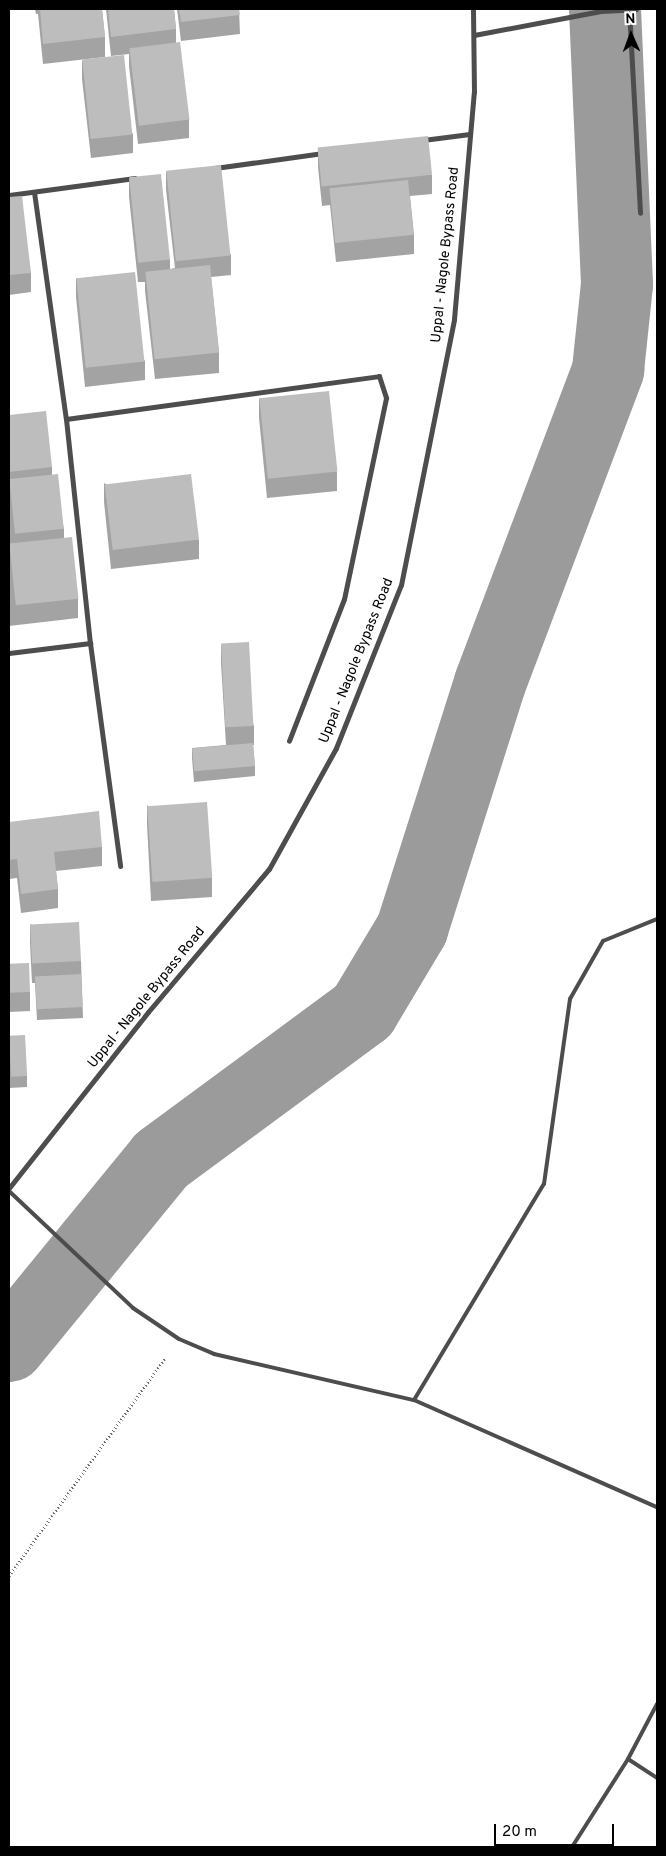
<!DOCTYPE html>
<html>
<head>
<meta charset="utf-8">
<style>
	body { margin:0 }
	#map { position:relative; width:666px; height:1856px; overflow:hidden; background:#fff; font-family:Overpass,sans-serif }
	div>[style] { position:absolute }
	[style*='--x'] { left:calc(var(--x)*1px); top:calc(var(--y)*1px); width:calc(var(--w)*1px); rotate:calc(var(--a)*1deg) }
	.river>* { height:72px; margin:-36px; padding:0 36px; transform-origin:36px; border-radius:36px; background:#9b9b9b }
	.path>* { height:3px; margin-top:-1.5px; transform-origin:0; background:repeating-linear-gradient(90deg,#6f6f6f 0 1px,transparent 0 3.5px) }
	.lane>* { height:4px; margin:-2px; padding:0 2px; transform-origin:2px; border-radius:2px; background:#4d4d4d }
	.street>* { height:5px; margin:-2.5px; padding:0 2.5px; transform-origin:2.5px; border-radius:2.5px; background:#4d4d4d }
	.wall>* { inset:0; background:#a3a3a3 }
	.building>* { inset:0; background:#bdbdbd; transform-origin:0 0 }
	span { translate:-50% -50%; white-space:nowrap; text-align:center; line-height:1.15; -webkit-text-stroke:4px #fff; paint-order:stroke }
	.street-label { font-size:14px; color:#000 }
	.frame { position:absolute; inset:0; border:10px solid #000; pointer-events:none }
	.north { position:absolute; left:606px; top:10px; width:50px; height:50px; -webkit-text-stroke:4px #fff; paint-order:stroke; rotate:358deg; font-size:14px; font-weight:700; line-height:20px; text-align:center; color:#000 }
	.north::after { content:''; display:block; margin:auto; width:18px; height:22px; background:#000; clip-path:polygon(50% 0,100% 100%,50% 72%,0 100%) }
	.scale { position:absolute; left:494px; top:1824px; width:120px; height:22px; box-sizing:border-box; border:2px solid #000; border-top:0; padding-left:6px; font-size:15px; line-height:18px; white-space:nowrap; color:#000; -webkit-text-stroke:4px #fff; paint-order:stroke }
</style>
</head>
<body>
<div id="map">
	<div class="river">
		<div style="--x:9;--y:1346;--w:240;--a:-50.7"></div>
		<div style="--x:161;--y:1160;--w:251;--a:-36.4"></div>
		<div style="--x:363;--y:1011;--w:96;--a:-59.1"></div>
		<div style="--x:412;--y:929;--w:258;--a:-72.4"></div>
		<div style="--x:490;--y:683;--w:335;--a:-69.3"></div>
		<div style="--x:608;--y:370;--w:86;--a:-84"></div>
		<div style="--x:617;--y:284;--w:275;--a:-92.5"></div>
	</div>
	<div class="path">
		<div style="--x:9;--y:1576;--w:269;--a:-54.4"></div>
	</div>
	<div class="lane">
		<div style="--x:9;--y:1191;--w:170;--a:43.3"></div>
		<div style="--x:133;--y:1308;--w:55;--a:34"></div>
		<div style="--x:179;--y:1339;--w:38;--a:23"></div>
		<div style="--x:214;--y:1354;--w:205;--a:13"></div>
		<div style="--x:414;--y:1400;--w:266;--a:23.8"></div>
		<div style="--x:414;--y:1400;--w:252;--a:-59"></div>
		<div style="--x:544;--y:1184;--w:187;--a:-82"></div>
		<div style="--x:570;--y:999;--w:67;--a:-60.4"></div>
		<div style="--x:603;--y:941;--w:58;--a:-22.2"></div>
		<div style="--x:628;--y:1759;--w:35;--a:33"></div>
		<div style="--x:572;--y:1847;--w:104;--a:-57.5"></div>
		<div style="--x:628;--y:1759;--w:62;--a:-62.2"></div>
	</div>
	<div class="street">
		<div style="--x:629;--y:9;--w:204;--a:86.9"></div>
		<div style="--x:474;--y:35;--w:129;--a:-10.7"></div>
		<div style="--x:601;--y:11;--w:35;--a:-3"></div>
		<div style="--x:423;--y:140;--w:47;--a:-7.3"></div>
		<div style="--x:215;--y:168;--w:109;--a:-7.9"></div>
		<div style="--x:34;--y:192;--w:229;--a:82"></div>
		<div style="--x:66;--y:419;--w:225;--a:83.9"></div>
		<div style="--x:90;--y:643;--w:225;--a:82.3"></div>
		<div style="--x:9;--y:195;--w:127;--a:-7.7"></div>
		<div style="--x:66;--y:419;--w:316;--a:-7.8"></div>
		<div style="--x:379;--y:376;--w:23;--a:72"></div>
		<div style="--x:386;--y:398;--w:205;--a:101.8"></div>
		<div style="--x:344;--y:599;--w:152;--a:111.2"></div>
		<div style="--x:9;--y:653;--w:82;--a:-7"></div>
		<div style="--x:9;--y:1188;--w:224;--a:-51.7"></div>
		<div style="--x:148;--y:1012;--w:187;--a:-49.8"></div>
		<div style="--x:269;--y:869;--w:138;--a:-61"></div>
		<div style="--x:336;--y:748;--w:175;--a:-68.3"></div>
		<div style="--x:401;--y:585;--w:271;--a:-78.7"></div>
		<div style="--x:454;--y:319;--w:228;--a:-85"></div>
		<div style="--x:474;--y:92;--w:83;--a:-90.7"></div>
	</div>
	<div class="wall">
		<div style="clip-path:polygon(35px 9px,102px 9px,105px 37px,105px 57px,43px 64px,38px 14px,36px 14px)"></div>
		<div style="clip-path:polygon(106px 9px,174px 9px,176px 29px,176px 42px,189px 119px,189px 138px,138px 144px,129px 66px,129px 54px,111px 56px)"></div>
		<div style="clip-path:polygon(177px 9px,239px 9px,240px 34px,181px 41px)"></div>
		<div style="clip-path:polygon(82px 60px,133px 134px,133px 153px,91px 158px,82px 79px)"></div>
		<div style="clip-path:polygon(318px 148px,432px 175px,432px 194px,410px 196px,414px 235px,414px 254px,336px 262px,330px 205px,322px 206px,318px 167px)"></div>
		<div style="clip-path:polygon(166px 171px,231px 255px,231px 275px,211px 277px,219px 353px,219px 373px,155px 379px,145px 291px,145px 282px,138px 282px,129px 197px,129px 178px,170px 260px,170px 269px,175px 268px,166px 190px)"></div>
		<div style="clip-path:polygon(9px 197px,31px 273px,31px 292px,9px 295px)"></div>
		<div style="clip-path:polygon(76px 278px,145px 361px,145px 380px,85px 387px,76px 297px)"></div>
		<div style="clip-path:polygon(259px 398px,337px 472px,337px 491px,267px 498px,259px 418px)"></div>
		<div style="clip-path:polygon(9px 415px,52px 467px,52px 475px,64px 529px,64px 538px,78px 599px,78px 618px,9px 626px)"></div>
		<div style="clip-path:polygon(104px 483px,199px 540px,199px 559px,111px 569px,104px 502px)"></div>
		<div style="clip-path:polygon(221px 644px,254px 726px,254px 745px,253px 745px,255px 766px,255px 776px,194px 782px,192px 758px,192px 748px,226px 745px,221px 663px)"></div>
		<div style="clip-path:polygon(147px 805px,212px 878px,212px 897px,151px 901px,147px 824px)"></div>
		<div style="clip-path:polygon(9px 822px,102px 847px,102px 866px,56px 871px,58px 889px,58px 908px,21px 913px,17px 878px,9px 879px)"></div>
		<div style="clip-path:polygon(30px 924px,81px 961px,83px 1018px,37px 1020px,35px 983px,32px 983px,30px 943px)"></div>
		<div style="clip-path:polygon(9px 964px,30px 992px,30px 1011px,9px 1012px)"></div>
		<div style="clip-path:polygon(9px 1036px,27px 1076px,27px 1087px,9px 1088px)"></div>
	</div>
	<div class="building">
		<div style="clip-path:polygon(40px 9px,102px 9px,105px 37px,43px 44px)"></div>
		<div style="clip-path:polygon(108px 9px,174px 9px,176px 29px,111px 37px)"></div>
		<div style="clip-path:polygon(179px 9px,239px 9px,240px 15px,181px 22px)"></div>
		<div style="left:180px;top:42px;width:78px;height:51px;rotate:83deg"></div>
		<div style="left:124px;top:55px;width:80px;height:42px;rotate:84deg"></div>
		<div style="left:428px;top:136px;width:39px;height:111px;rotate:84deg"></div>
		<div style="left:221px;top:165px;width:91px;height:55px;rotate:84deg"></div>
		<div style="left:161px;top:174px;width:86px;height:32px;rotate:84deg"></div>
		<div style="left:408px;top:180px;width:55px;height:79px;rotate:84deg"></div>
		<div style="clip-path:polygon(22px 196px,31px 273px,9px 275px,9px 197px)"></div>
		<div style="left:210px;top:265px;width:88px;height:65px;rotate:84deg"></div>
		<div style="left:135px;top:272px;width:90px;height:59px;rotate:84deg"></div>
		<div style="left:329px;top:391px;width:81px;height:70px;rotate:84deg"></div>
		<div style="clip-path:polygon(46px 411px,52px 467px,9px 472px,9px 415px)"></div>
		<div style="left:58px;top:474px;width:55px;height:49px;rotate:84deg"></div>
		<div style="left:191px;top:474px;width:66px;height:87px;rotate:83deg"></div>
		<div style="left:72px;top:537px;width:62px;height:63px;rotate:84deg"></div>
		<div style="left:249px;top:642px;width:84px;height:28px;rotate:87deg"></div>
		<div style="left:253px;top:743px;width:23px;height:61px;rotate:85deg"></div>
		<div style="left:207px;top:802px;width:76px;height:60px;rotate:86deg"></div>
		<div style="clip-path:polygon(99px 811px,102px 847px,54px 852px,58px 889px,21px 894px,17px 859px,9px 860px,9px 822px)"></div>
		<div style="left:79px;top:922px;width:39px;height:49px;rotate:87deg"></div>
		<div style="left:29px;top:963px;width:29px;height:20px;rotate:88deg"></div>
		<div style="left:81px;top:974px;width:33px;height:46px;rotate:87deg"></div>
		<div style="left:25px;top:1035px;width:41px;height:16px;rotate:87deg"></div>
	</div>
	<div class="street-label">
		<span style="left:446px;top:255px;rotate:-84deg">Uppal - Nagole Bypass Road</span>
		<span style="left:357px;top:661px;rotate:-68deg">Uppal - Nagole Bypass Road</span>
		<span style="left:147px;top:998px;rotate:-51deg">Uppal - Nagole Bypass Road</span>
	</div>
	<div class="frame"></div>
	<div class="north">N</div>
	<div class="scale">20 m</div>
</div>
</body>
</html>
